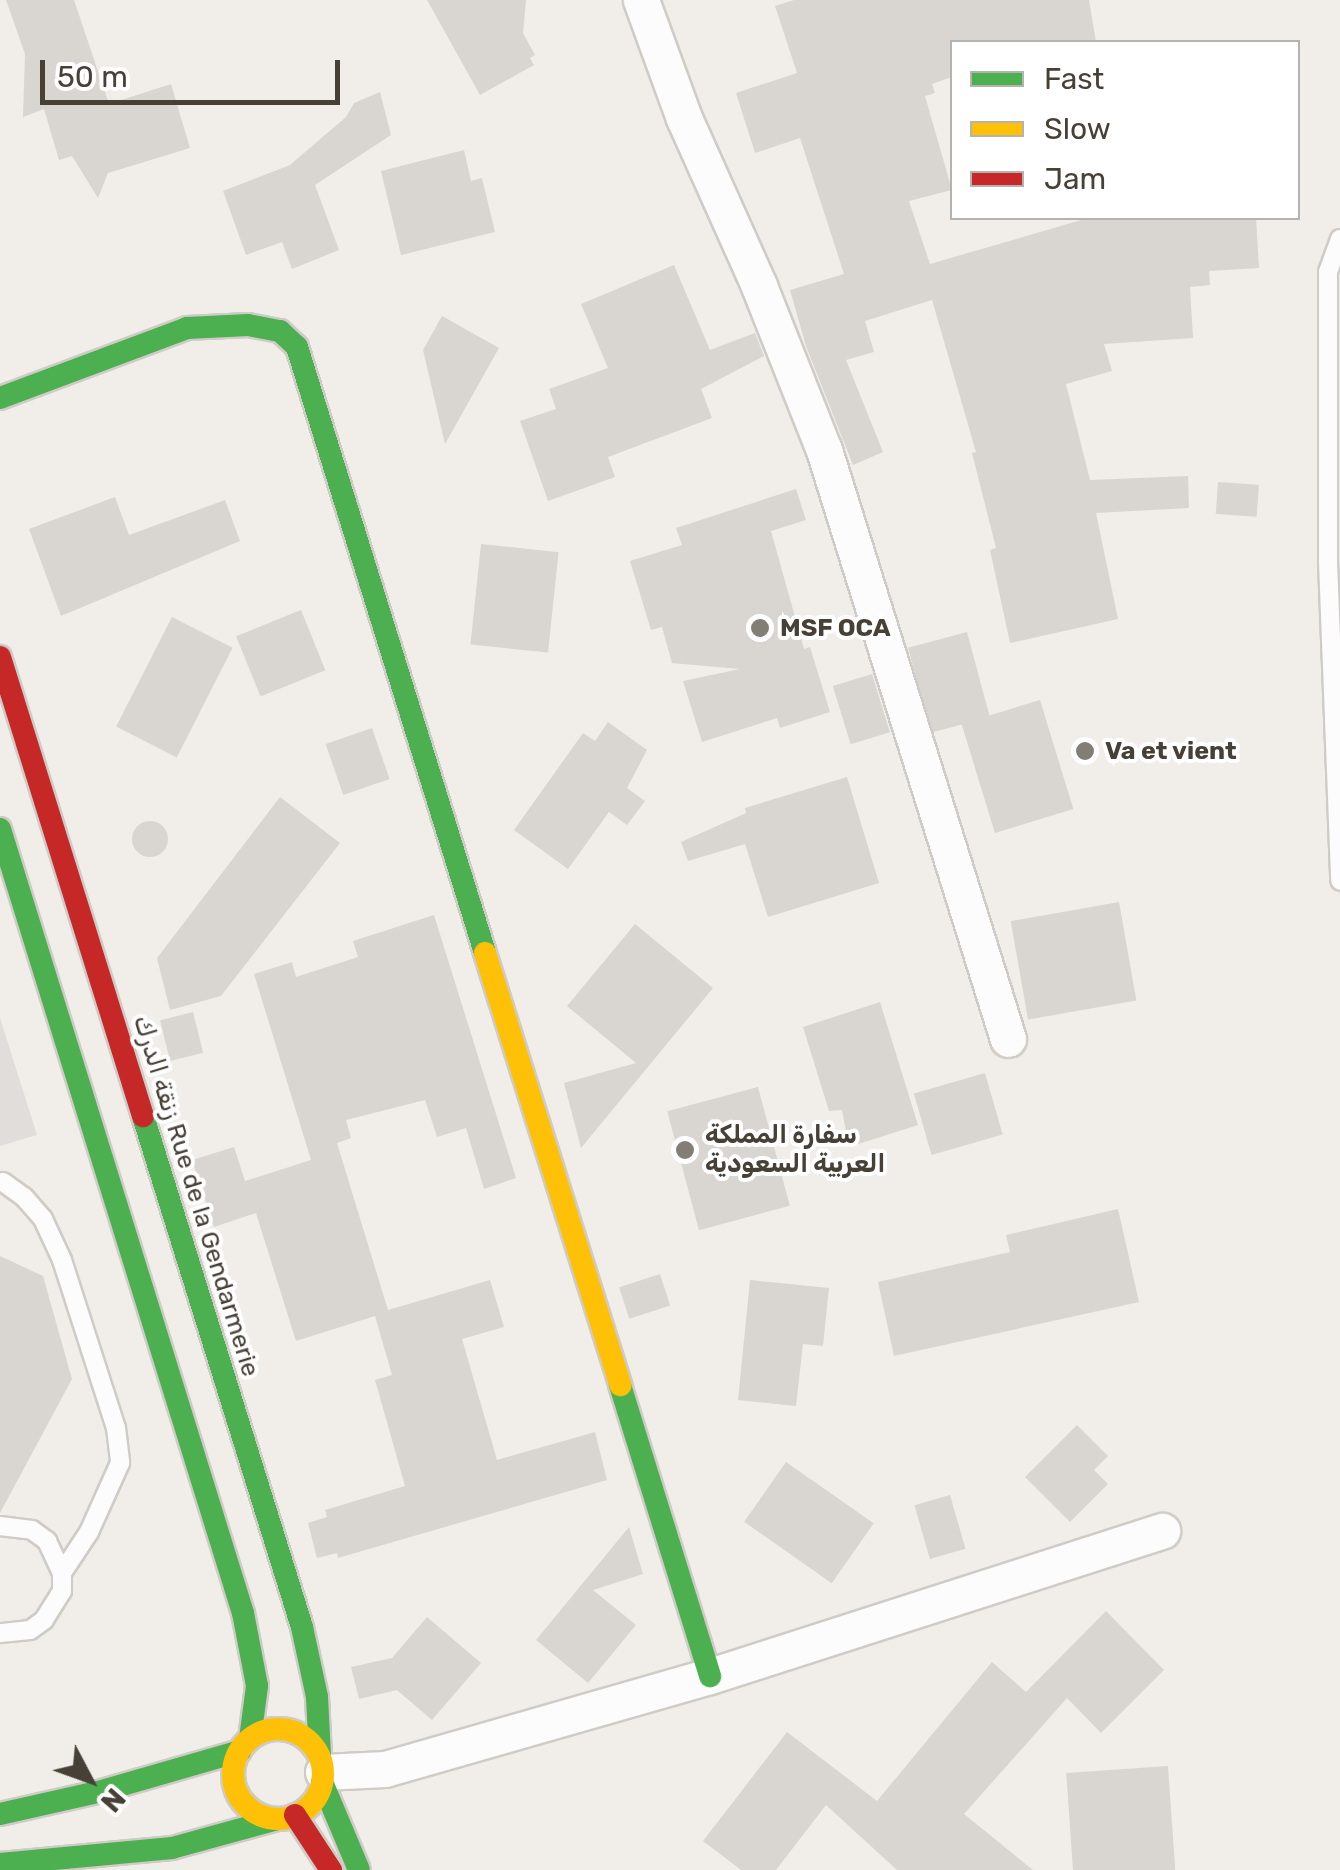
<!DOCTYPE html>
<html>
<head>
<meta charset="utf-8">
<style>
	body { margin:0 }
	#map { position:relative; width:1340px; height:1870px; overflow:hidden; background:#f1eeea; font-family:Rubik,"Noto Sans Arabic",sans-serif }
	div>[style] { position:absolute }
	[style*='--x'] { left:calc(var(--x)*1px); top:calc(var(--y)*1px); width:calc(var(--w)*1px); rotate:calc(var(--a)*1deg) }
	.parking>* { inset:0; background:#e0ddda }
	.building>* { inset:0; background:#d9d5d1; transform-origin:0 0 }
	.round { border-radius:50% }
	.roads { filter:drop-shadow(2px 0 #cfccc7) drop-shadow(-2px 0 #cfccc7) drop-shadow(0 2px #cfccc7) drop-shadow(0 -2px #cfccc7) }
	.lane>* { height:18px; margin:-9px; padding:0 9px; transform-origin:9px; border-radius:9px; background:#fdfcfc }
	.street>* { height:35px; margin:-17.5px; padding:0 17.5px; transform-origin:17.5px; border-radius:17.5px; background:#fdfcfc }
	.fast>* { height:22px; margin:-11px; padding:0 11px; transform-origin:11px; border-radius:11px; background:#4caf50 }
	.slow>* { height:22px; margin:-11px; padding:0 11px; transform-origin:11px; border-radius:11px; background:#ffc107 }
	.slow>.ring { margin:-11px; padding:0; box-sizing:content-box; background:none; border:22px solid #ffc107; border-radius:50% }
	.jam>* { height:22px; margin:-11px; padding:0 11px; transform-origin:11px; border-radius:11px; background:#c62828 }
	.dots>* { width:28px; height:28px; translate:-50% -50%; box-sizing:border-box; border:5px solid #fff; border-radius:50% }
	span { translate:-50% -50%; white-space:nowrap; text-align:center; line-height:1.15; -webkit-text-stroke:8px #fff; paint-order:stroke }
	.poi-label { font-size:25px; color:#474036; font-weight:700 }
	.left { translate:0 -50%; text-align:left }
	.street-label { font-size:25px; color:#474036 }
	.legend { position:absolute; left:950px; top:40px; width:350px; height:180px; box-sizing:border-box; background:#fff; border:2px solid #b5b3af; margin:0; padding:12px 18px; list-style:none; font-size:30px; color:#474036 }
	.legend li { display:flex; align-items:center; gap:20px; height:50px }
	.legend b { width:50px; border:2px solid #b5b3af }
	.north { position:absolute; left:40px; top:1730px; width:100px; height:100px; -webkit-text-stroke:8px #fff; paint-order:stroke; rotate:131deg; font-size:28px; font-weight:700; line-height:40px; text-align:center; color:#474036 }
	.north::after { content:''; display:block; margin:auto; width:35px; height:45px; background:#474036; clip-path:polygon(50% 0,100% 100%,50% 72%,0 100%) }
	.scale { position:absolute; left:40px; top:60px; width:300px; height:45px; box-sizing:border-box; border:5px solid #474036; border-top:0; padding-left:12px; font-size:30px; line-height:35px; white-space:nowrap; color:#474036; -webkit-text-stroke:8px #fff; paint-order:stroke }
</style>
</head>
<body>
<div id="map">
	<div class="parking">
		<div style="clip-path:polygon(0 1018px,37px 1135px,0 1146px)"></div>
	</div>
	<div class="building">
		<div style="clip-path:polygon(6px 0,74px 0,109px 104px,171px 84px,190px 148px,108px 173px,98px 198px,72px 156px,59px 160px,44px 109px,23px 117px,25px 54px)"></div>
		<div style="clip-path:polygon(427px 0,526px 0,523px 33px,535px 55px,530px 58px,534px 65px,480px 95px)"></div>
		<div style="clip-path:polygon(794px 0,1089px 0,1096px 42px,952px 42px,952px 77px,932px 84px,935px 93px,925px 96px,952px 190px,909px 201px,930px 264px,1088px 218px,1256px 218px,1259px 268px,1209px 271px,1210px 285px,1190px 287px,1193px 338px,1104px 344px,1112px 371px,1066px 384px,1090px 480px,1188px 476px,1189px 508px,1096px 513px,1118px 619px,1010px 643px,990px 550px,996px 548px,972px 453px,976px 452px,932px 300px,865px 321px,874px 352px,846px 360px,883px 452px,853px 465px,806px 346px,790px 290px,844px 274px,800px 138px,755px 153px,736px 93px,797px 73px,775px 6px)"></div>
		<div style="clip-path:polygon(380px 92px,391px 135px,315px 185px,339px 250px,292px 269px,282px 242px,246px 255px,223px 191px,290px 165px,346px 117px,354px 103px)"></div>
		<div style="clip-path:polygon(464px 150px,471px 181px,482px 178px,495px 232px,401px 255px,381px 171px)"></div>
		<div style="clip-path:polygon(674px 265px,710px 350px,755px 333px,764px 356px,701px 389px,712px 418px,608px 457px,615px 477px,548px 501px,520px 421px,556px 409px,549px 389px,608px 368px,581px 304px)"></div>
		<div style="clip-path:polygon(442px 316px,499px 348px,445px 444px,423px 350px)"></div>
		<div style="left:1218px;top:482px;width:41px;height:32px;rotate:4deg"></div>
		<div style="clip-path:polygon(796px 489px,806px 520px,771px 531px,804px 649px,810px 647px,830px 712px,780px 728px,777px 718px,702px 742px,683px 681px,740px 669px,672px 663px,662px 627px,651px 630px,630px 561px,682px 545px,676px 528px)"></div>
		<div style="clip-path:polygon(115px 497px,129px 535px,225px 500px,240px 541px,61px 616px,29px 529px)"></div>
		<div style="left:481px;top:544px;width:78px;height:101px;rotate:6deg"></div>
		<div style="left:301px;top:610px;width:65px;height:70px;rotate:68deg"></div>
		<div style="left:172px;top:617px;width:68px;height:123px;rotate:27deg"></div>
		<div style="left:967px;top:632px;width:88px;height:61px;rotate:75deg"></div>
		<div style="left:872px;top:674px;width:61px;height:41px;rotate:73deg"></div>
		<div style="left:1040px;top:700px;width:114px;height:82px;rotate:73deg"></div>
		<div style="clip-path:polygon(608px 722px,647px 750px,627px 788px,645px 801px,627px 825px,609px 812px,568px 869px,514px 830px,583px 733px,595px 741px)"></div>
		<div style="left:372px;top:728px;width:54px;height:49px;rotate:71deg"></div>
		<div style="clip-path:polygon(847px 777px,879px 883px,768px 917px,745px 844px,688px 861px,681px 842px,746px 813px,745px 808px)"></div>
		<div style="clip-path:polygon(280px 797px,340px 843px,221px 996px,170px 1010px,157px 958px)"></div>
		<div class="round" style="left:132px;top:821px;width:36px;height:36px"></div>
		<div style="left:1119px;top:902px;width:100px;height:110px;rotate:80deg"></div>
		<div style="clip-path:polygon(434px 915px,516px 1178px,484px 1189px,466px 1128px,437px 1137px,425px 1100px,346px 1120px,351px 1138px,337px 1143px,388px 1310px,490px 1280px,504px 1327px,462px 1339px,497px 1460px,595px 1432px,607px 1480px,338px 1558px,337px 1553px,317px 1558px,308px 1523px,327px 1517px,325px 1510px,405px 1486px,375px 1380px,392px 1375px,375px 1316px,296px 1341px,256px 1213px,214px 1227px,192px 1160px,234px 1147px,245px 1181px,311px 1160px,254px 974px,292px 962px,296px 977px,358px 957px,353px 941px)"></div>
		<div style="clip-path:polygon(635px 924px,713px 988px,581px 1148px,564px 1083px,636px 1063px,567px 1006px)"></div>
		<div style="clip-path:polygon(880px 1002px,918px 1125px,849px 1147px,842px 1110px,829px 1111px,803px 1027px)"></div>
		<div style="left:193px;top:1012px;width:42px;height:34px;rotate:76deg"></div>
		<div style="left:985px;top:1073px;width:64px;height:74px;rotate:74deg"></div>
		<div style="left:758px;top:1087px;width:123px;height:94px;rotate:75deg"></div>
		<div style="clip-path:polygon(1118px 1209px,1139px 1302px,894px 1356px,878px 1282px,1010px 1252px,1006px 1235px)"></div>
		<div style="clip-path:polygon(0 1256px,43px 1276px,72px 1379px,0 1513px)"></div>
		<div style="left:660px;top:1274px;width:33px;height:43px;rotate:72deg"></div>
		<div style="clip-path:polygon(750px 1280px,829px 1288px,823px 1346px,803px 1344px,796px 1406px,738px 1400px)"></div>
		<div style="clip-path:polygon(1077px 1425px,1108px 1456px,1094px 1470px,1108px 1484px,1070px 1522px,1025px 1477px)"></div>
		<div style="left:786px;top:1462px;width:107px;height:73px;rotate:35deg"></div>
		<div style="left:950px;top:1495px;width:56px;height:37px;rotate:74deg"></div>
		<div style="clip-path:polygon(629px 1527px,643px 1574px,593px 1590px,636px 1625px,588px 1683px,536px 1640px)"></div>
		<div style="clip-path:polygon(1106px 1611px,1164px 1670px,1101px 1733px,1067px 1698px,964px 1814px,1033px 1870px,897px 1870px,826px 1805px,776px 1870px,741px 1870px,703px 1841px,787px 1732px,877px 1801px,992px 1662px,1026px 1692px)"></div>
		<div style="clip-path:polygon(427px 1617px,481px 1663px,432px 1720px,397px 1690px,359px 1699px,351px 1667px,392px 1658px)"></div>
		<div style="left:1168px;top:1766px;width:104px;height:102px;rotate:86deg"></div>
	</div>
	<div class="roads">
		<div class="lane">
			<div style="--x:1340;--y:239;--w:35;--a:110"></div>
			<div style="--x:1328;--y:272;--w:290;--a:90"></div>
			<div style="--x:1328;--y:562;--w:319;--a:87.8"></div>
			<div style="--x:3;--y:1182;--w:26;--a:36"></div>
			<div style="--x:24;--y:1197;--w:29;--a:49"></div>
			<div style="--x:43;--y:1219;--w:45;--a:65.1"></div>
			<div style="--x:62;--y:1260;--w:176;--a:72.2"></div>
			<div style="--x:116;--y:1428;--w:35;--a:83"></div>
			<div style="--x:120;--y:1463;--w:76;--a:114.2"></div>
			<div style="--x:89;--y:1532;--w:49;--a:123.4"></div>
			<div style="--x:0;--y:1526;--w:32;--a:7"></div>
			<div style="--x:32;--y:1530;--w:19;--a:36"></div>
			<div style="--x:47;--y:1541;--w:35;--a:65"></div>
			<div style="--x:62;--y:1573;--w:18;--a:90"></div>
			<div style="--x:62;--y:1591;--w:34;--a:122"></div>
			<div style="--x:44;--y:1620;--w:17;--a:144"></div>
			<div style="--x:30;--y:1630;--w:30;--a:174"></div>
		</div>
		<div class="street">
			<div style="--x:641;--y:0;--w:126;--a:70"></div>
			<div style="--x:684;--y:118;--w:184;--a:65.9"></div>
			<div style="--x:759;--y:286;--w:176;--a:68.4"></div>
			<div style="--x:824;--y:450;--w:617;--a:72.65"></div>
			<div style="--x:323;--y:1772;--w:62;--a:-2.8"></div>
			<div style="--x:385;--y:1769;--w:338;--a:-16"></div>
			<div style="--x:710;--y:1676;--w:475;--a:-17.8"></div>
		</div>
		<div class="fast">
			<div style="--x:0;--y:398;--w:200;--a:-20.5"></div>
			<div style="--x:187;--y:328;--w:61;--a:-2.8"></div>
			<div style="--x:248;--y:325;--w:33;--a:11"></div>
			<div style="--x:280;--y:331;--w:23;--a:43"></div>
			<div style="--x:297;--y:347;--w:634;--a:72.76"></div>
			<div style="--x:0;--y:829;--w:821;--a:72.78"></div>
			<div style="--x:243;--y:1613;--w:74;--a:79.1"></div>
			<div style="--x:257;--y:1686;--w:53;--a:97.5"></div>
			<div style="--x:143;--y:1116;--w:535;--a:72.72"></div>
			<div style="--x:302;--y:1627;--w:72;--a:77.9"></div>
			<div style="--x:317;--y:1697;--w:59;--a:87.1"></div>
			<div style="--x:620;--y:1385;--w:305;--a:72.8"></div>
			<div style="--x:322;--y:1782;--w:95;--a:67.2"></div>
			<div style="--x:0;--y:1814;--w:100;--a:-12.7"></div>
			<div style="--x:98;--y:1792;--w:148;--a:-16.1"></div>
			<div style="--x:0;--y:1864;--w:173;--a:-5.3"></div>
			<div style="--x:172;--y:1848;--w:109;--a:-15.4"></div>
		</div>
		<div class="slow">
			<div style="--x:485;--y:953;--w:453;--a:72.6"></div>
			<div class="ring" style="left:233px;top:1729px;width:68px;height:68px"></div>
		</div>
		<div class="jam">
			<div style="--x:0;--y:657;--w:481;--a:72.7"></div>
			<div style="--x:295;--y:1815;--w:66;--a:56.8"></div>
		</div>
	</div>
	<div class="dots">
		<div style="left:760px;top:628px;background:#827d75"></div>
		<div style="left:1085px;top:751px;background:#827d75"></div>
		<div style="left:685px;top:1150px;background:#827d75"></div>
	</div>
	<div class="poi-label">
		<span class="left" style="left:780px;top:628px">MSF OCA</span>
		<span class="left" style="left:1105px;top:751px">Va et vient</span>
		<span class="left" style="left:705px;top:1150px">سفارة المملكة<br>العربية السعودية</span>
	</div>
	<div class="street-label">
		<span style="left:196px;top:1196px;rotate:73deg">زنقة الدرك Rue de la Gendarmerie</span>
	</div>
	<ul class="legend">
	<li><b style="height:12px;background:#4caf50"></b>Fast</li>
	<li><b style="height:12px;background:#ffc107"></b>Slow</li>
	<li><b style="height:12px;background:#c62828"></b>Jam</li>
	</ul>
	<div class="north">N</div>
	<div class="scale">50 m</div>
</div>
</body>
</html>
